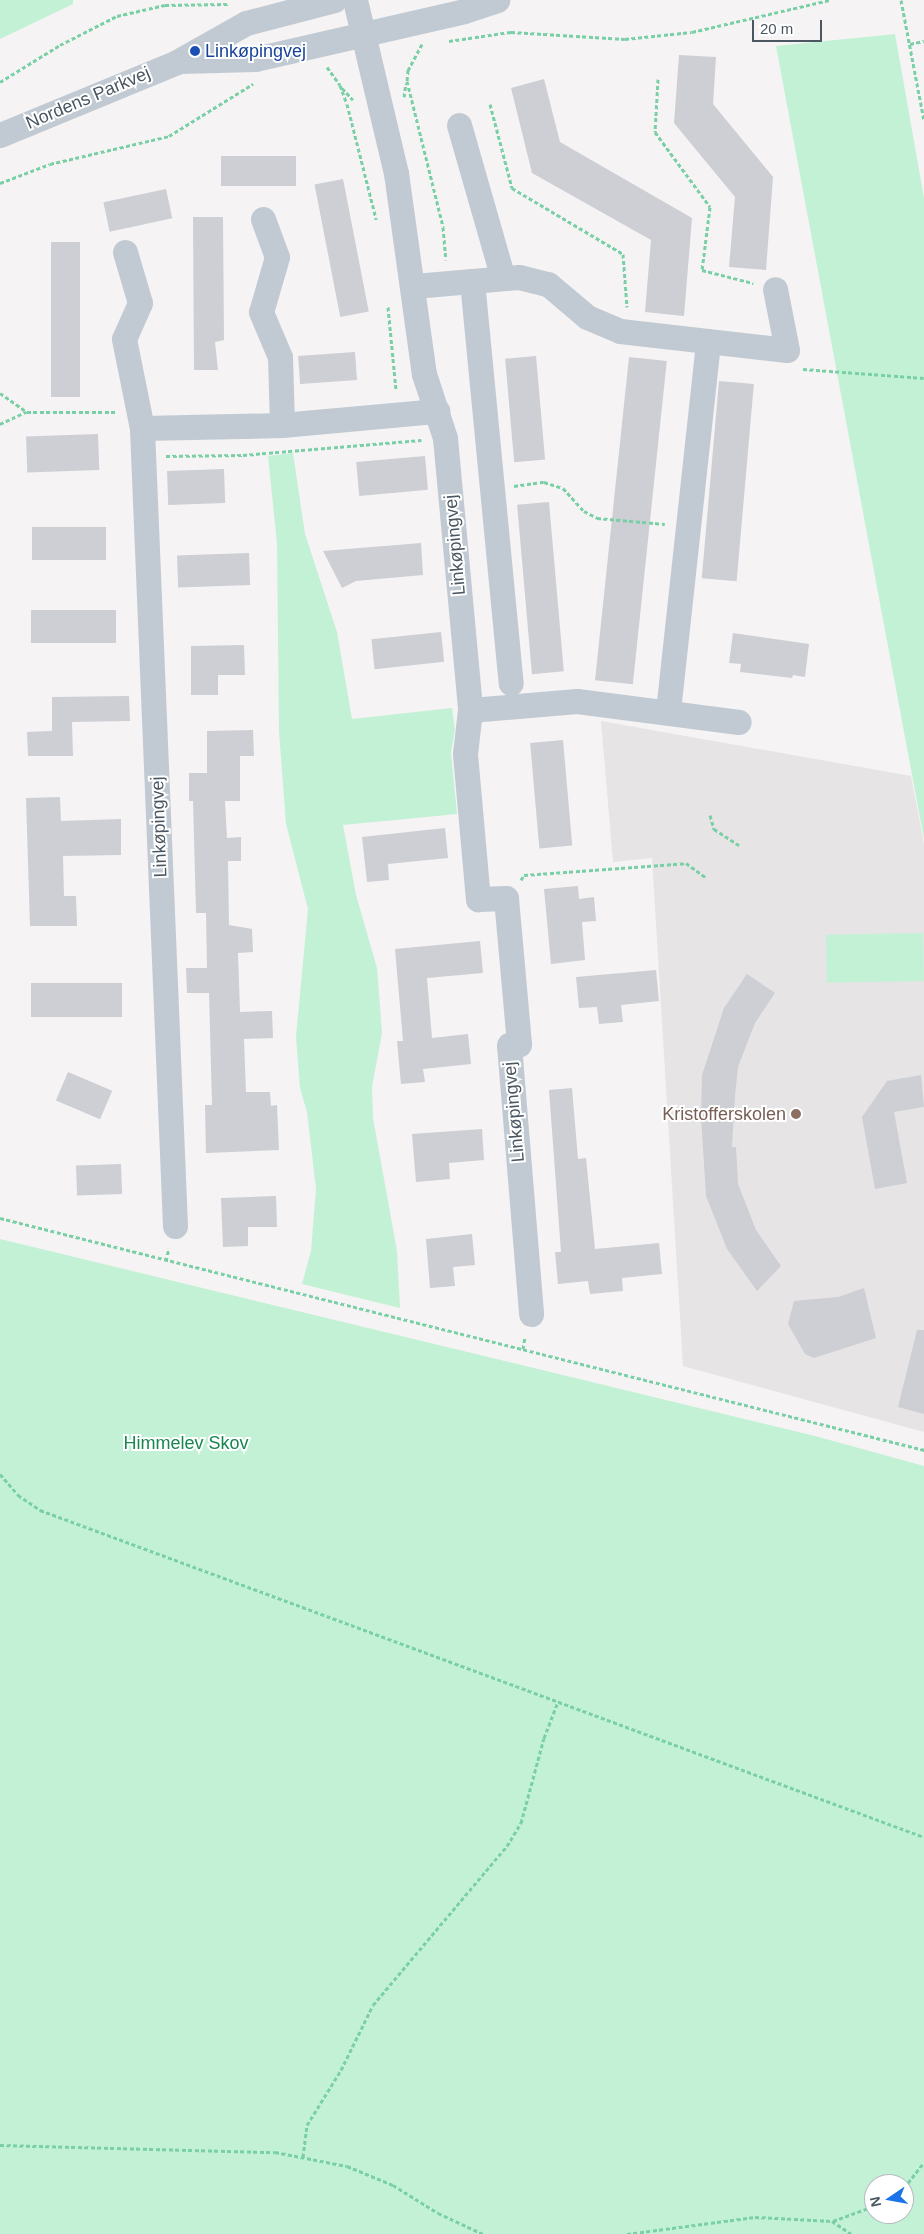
<!DOCTYPE html>
<html>
<head>
<meta charset="utf-8">
<style>
	body { margin:0 }
	#map { position:relative; width:924px; height:2234px; overflow:hidden; background:#f5f3f3; font-family:Arial,sans-serif }
	div>[style] { position:absolute }
	[style*='--x'] { left:calc(var(--x)*1px); top:calc(var(--y)*1px); width:calc(var(--w)*1px); rotate:calc(var(--a)*1deg) }
	.education>* { inset:0; background:#e6e4e5 }
	.green>* { inset:0; background:#c3f1d5; transform-origin:0 0 }
	.building>* { inset:0; background:#cdcfd5; transform-origin:0 0 }
	.path>* { height:3px; margin-top:-1.5px; transform-origin:0; background:repeating-linear-gradient(90deg,#7ad0a6 0 4px,transparent 0 6.5px) }
	.street>* { height:25px; margin:-12.5px; padding:0 12.5px; transform-origin:12.5px; border-radius:12.5px; background:#c1cad2 }
	.dots>* { width:14px; height:14px; translate:-50% -50%; box-sizing:border-box; border:2px solid #fff; border-radius:50% }
	span { translate:-50% -50%; white-space:nowrap; text-align:center; line-height:1.15; -webkit-text-stroke:4px #fff; paint-order:stroke }
	.transit-label { font-size:18px; color:#164399 }
	.left { translate:0 -50%; text-align:left }
	.street-label { font-size:18px; color:#4a5661 }
	.education-label { font-size:18px; color:#785e54 }
	.right { translate:-100% -50%; text-align:right }
	.park-label { font-size:18px; color:#17864f }
	.north { position:absolute; left:864px; top:2174px; width:50px; height:50px; box-sizing:border-box; background:#fff; border:1px solid #b7bbc0; border-radius:50%; rotate:258deg; font-size:14px; font-weight:700; line-height:20px; text-align:center; color:#4a5661 }
	.north::after { content:''; display:block; margin:auto; width:18px; height:22px; background:#1a73e8; clip-path:polygon(50% 0,100% 100%,50% 72%,0 100%) }
	.scale { position:absolute; left:752px; top:20px; width:70px; height:22px; box-sizing:border-box; border:2px solid #4a5661; border-top:0; padding-left:6px; font-size:15px; line-height:18px; white-space:nowrap; color:#4a5661; -webkit-text-stroke:4px #fff; paint-order:stroke }
</style>
</head>
<body>
<div id="map">
	<div class="education">
		<div style="clip-path:polygon(601px 721px,911px 776px,924px 844px,924px 1432px,683px 1366px,652px 858px,613px 862px)"></div>
	</div>
	<div class="green">
		<div style="clip-path:polygon(0 0,73px 0,73px 4px,0 39px)"></div>
		<div style="clip-path:polygon(895px 34px,924px 198px,924px 839px,776px 46px)"></div>
		<div style="clip-path:polygon(293px 453px,305px 534px,337px 632px,352px 719px,452px 708px,455px 730px,451px 752px,457px 814px,343px 825px,356px 895px,377px 968px,382px 1033px,372px 1087px,373px 1118px,397px 1251px,400px 1308px,302px 1284px,311px 1251px,316px 1189px,307px 1112px,300px 1088px,296px 1037px,308px 909px,286px 824px,279px 731px,277px 543px,268px 456px)"></div>
		<div style="left:923px;top:933px;width:48px;height:97px;rotate:89deg"></div>
		<div style="clip-path:polygon(evenodd,0 1239px,815px 1436px,924px 1466px,924px 2234px,0 2234px,0 1239px,874px 2184px,904px 2184px,904px 2214px,874px 2214px,874px 2184px)"></div>
	</div>
	<div class="building">
		<div style="clip-path:polygon(679px 55px,716px 57px,713px 104px,773px 177px,766px 270px,729px 267px,735px 197px,674px 123px)"></div>
		<div style="clip-path:polygon(544px 79px,560px 142px,692px 218px,684px 316px,645px 312px,651px 240px,532px 173px,511px 88px)"></div>
		<div style="left:221px;top:156px;width:75px;height:30px"></div>
		<div style="left:343px;top:179px;width:135px;height:29px;rotate:79deg"></div>
		<div style="left:166px;top:189px;width:30px;height:64px;rotate:78deg"></div>
		<div style="clip-path:polygon(193px 217px,223px 217px,224px 340px,215px 342px,218px 370px,194px 370px)"></div>
		<div style="left:51px;top:242px;width:29px;height:155px"></div>
		<div style="left:355px;top:352px;width:28px;height:57px;rotate:86deg"></div>
		<div style="left:536px;top:356px;width:104px;height:31px;rotate:85deg"></div>
		<div style="left:629px;top:357px;width:38px;height:325px;rotate:6deg"></div>
		<div style="left:719px;top:381px;width:35px;height:198px;rotate:5deg"></div>
		<div style="left:98px;top:434px;width:36px;height:72px;rotate:88deg"></div>
		<div style="left:425px;top:456px;width:34px;height:69px;rotate:85deg"></div>
		<div style="left:224px;top:469px;width:34px;height:57px;rotate:88deg"></div>
		<div style="left:549px;top:502px;width:170px;height:32px;rotate:85deg"></div>
		<div style="left:32px;top:527px;width:74px;height:33px"></div>
		<div style="clip-path:polygon(421px 543px,423px 575px,356px 581px,342px 588px,323px 551px)"></div>
		<div style="left:249px;top:553px;width:32px;height:72px;rotate:88deg"></div>
		<div style="left:116px;top:610px;width:33px;height:85px;rotate:90deg"></div>
		<div style="left:441px;top:632px;width:30px;height:70px;rotate:84deg"></div>
		<div style="clip-path:polygon(733px 633px,809px 644px,805px 677px,793px 675px,792px 678px,740px 672px,741px 664px,729px 663px)"></div>
		<div style="clip-path:polygon(244px 645px,245px 675px,218px 675px,218px 695px,191px 695px,191px 646px)"></div>
		<div style="clip-path:polygon(129px 696px,130px 721px,72px 722px,73px 756px,28px 756px,27px 732px,52px 731px,52px 697px)"></div>
		<div style="clip-path:polygon(253px 730px,254px 756px,240px 756px,240px 801px,225px 801px,227px 838px,241px 837px,241px 861px,228px 861px,229px 925px,252px 929px,253px 952px,238px 953px,240px 1012px,272px 1011px,273px 1038px,244px 1039px,246px 1092px,270px 1092px,271px 1106px,277px 1105px,279px 1150px,206px 1153px,205px 1105px,212px 1105px,209px 993px,187px 993px,186px 968px,207px 968px,206px 913px,196px 913px,193px 801px,189px 801px,189px 773px,207px 773px,207px 731px)"></div>
		<div style="left:563px;top:740px;width:106px;height:33px;rotate:85deg"></div>
		<div style="clip-path:polygon(60px 797px,61px 821px,121px 819px,121px 855px,63px 856px,64px 896px,76px 896px,77px 926px,30px 926px,26px 798px)"></div>
		<div style="clip-path:polygon(445px 828px,448px 858px,388px 864px,389px 880px,367px 882px,362px 837px)"></div>
		<div style="clip-path:polygon(578px 886px,579px 899px,594px 897px,596px 921px,582px 922px,585px 960px,551px 964px,544px 889px)"></div>
		<div style="clip-path:polygon(480px 941px,483px 973px,427px 978px,432px 1038px,468px 1034px,471px 1064px,423px 1069px,425px 1082px,401px 1084px,397px 1041px,403px 1041px,395px 949px)"></div>
		<div style="clip-path:polygon(656px 970px,659px 1001px,621px 1005px,623px 1022px,599px 1024px,597px 1007px,579px 1008px,576px 977px)"></div>
		<div style="clip-path:polygon(747px 974px,775px 993px,755px 1023px,738px 1067px,735px 1096px,732px 1147px,736px 1147px,738px 1184px,756px 1230px,781px 1266px,757px 1291px,727px 1249px,706px 1196px,701px 1116px,702px 1075px,724px 1008px)"></div>
		<div style="left:122px;top:983px;width:34px;height:91px;rotate:90deg"></div>
		<div style="left:68px;top:1072px;width:48px;height:31px;rotate:23deg"></div>
		<div style="clip-path:polygon(921px 1075px,924px 1107px,894px 1112px,907px 1183px,875px 1189px,862px 1117px,887px 1081px)"></div>
		<div style="clip-path:polygon(572px 1088px,578px 1159px,586px 1158px,595px 1249px,659px 1243px,662px 1274px,622px 1278px,623px 1291px,590px 1294px,588px 1281px,558px 1284px,555px 1252px,561px 1252px,549px 1090px)"></div>
		<div style="clip-path:polygon(482px 1129px,484px 1160px,449px 1163px,450px 1179px,416px 1182px,412px 1134px)"></div>
		<div style="left:121px;top:1164px;width:30px;height:45px;rotate:88deg"></div>
		<div style="clip-path:polygon(276px 1196px,277px 1227px,248px 1227px,248px 1246px,223px 1247px,221px 1198px)"></div>
		<div style="clip-path:polygon(472px 1234px,475px 1265px,453px 1267px,455px 1286px,430px 1288px,426px 1239px)"></div>
		<div style="clip-path:polygon(864px 1288px,876px 1338px,814px 1358px,805px 1354px,788px 1324px,794px 1301px,838px 1297px)"></div>
		<div style="clip-path:polygon(917px 1330px,924px 1330px,924px 1414px,898px 1407px)"></div>
	</div>
	<div class="path">
		<div style="--x:901;--y:0;--w:123;--a:79.2"></div>
		<div style="--x:449;--y:41;--w:63;--a:-8.3"></div>
		<div style="--x:511;--y:32;--w:114;--a:3.5"></div>
		<div style="--x:625;--y:39;--w:67;--a:-6"></div>
		<div style="--x:692;--y:32;--w:141;--a:-13.1"></div>
		<div style="--x:422;--y:44;--w:30;--a:118"></div>
		<div style="--x:408;--y:70;--w:11;--a:95"></div>
		<div style="--x:407;--y:81;--w:150;--a:76.1"></div>
		<div style="--x:443;--y:227;--w:33;--a:85"></div>
		<div style="--x:910;--y:44;--w:14;--a:-12"></div>
		<div style="--x:327;--y:67;--w:22;--a:54"></div>
		<div style="--x:340;--y:85;--w:20;--a:70"></div>
		<div style="--x:347;--y:104;--w:119;--a:75.8"></div>
		<div style="--x:658;--y:79;--w:53;--a:93.2"></div>
		<div style="--x:655;--y:132;--w:93;--a:53.7"></div>
		<div style="--x:710;--y:207;--w:64;--a:97.2"></div>
		<div style="--x:702;--y:270;--w:53;--a:14.3"></div>
		<div style="--x:0;--y:82;--w:70;--a:-31.7"></div>
		<div style="--x:60;--y:45;--w:64;--a:-27"></div>
		<div style="--x:117;--y:16;--w:49;--a:-12.9"></div>
		<div style="--x:165;--y:5;--w:64;--a:-0.9"></div>
		<div style="--x:342;--y:88;--w:16;--a:47"></div>
		<div style="--x:404;--y:97;--w:14;--a:-82"></div>
		<div style="--x:490;--y:104;--w:87;--a:75.3"></div>
		<div style="--x:512;--y:188;--w:129;--a:30.7"></div>
		<div style="--x:623;--y:254;--w:53;--a:85.7"></div>
		<div style="--x:0;--y:183;--w:53;--a:-20.8"></div>
		<div style="--x:50;--y:164;--w:122;--a:-13.2"></div>
		<div style="--x:169;--y:136;--w:99;--a:-31.8"></div>
		<div style="--x:388;--y:307;--w:83;--a:84.5"></div>
		<div style="--x:803;--y:369;--w:121;--a:4.3"></div>
		<div style="--x:0;--y:393;--w:33;--a:35"></div>
		<div style="--x:27;--y:412;--w:89;--a:0"></div>
		<div style="--x:0;--y:424;--w:29;--a:-25"></div>
		<div style="--x:166;--y:456;--w:77;--a:-0.7"></div>
		<div style="--x:243;--y:455;--w:179;--a:-4.8"></div>
		<div style="--x:514;--y:486;--w:30;--a:-8"></div>
		<div style="--x:544;--y:482;--w:20;--a:18"></div>
		<div style="--x:563;--y:488;--w:31;--a:48"></div>
		<div style="--x:584;--y:511;--w:15;--a:28"></div>
		<div style="--x:597;--y:518;--w:68;--a:5"></div>
		<div style="--x:710;--y:815;--w:15;--a:74"></div>
		<div style="--x:714;--y:829;--w:30;--a:33"></div>
		<div style="--x:521;--y:880;--w:6;--a:-59"></div>
		<div style="--x:524;--y:875;--w:162;--a:-4.2"></div>
		<div style="--x:686;--y:863;--w:24;--a:36"></div>
		<div style="--x:0;--y:1218;--w:953;--a:14.09"></div>
		<div style="--x:166;--y:1261;--w:13;--a:-77"></div>
		<div style="--x:523;--y:1349;--w:12;--a:-81"></div>
		<div style="--x:0;--y:1474;--w:28;--a:49"></div>
		<div style="--x:18;--y:1495;--w:27;--a:34"></div>
		<div style="--x:40;--y:1510;--w:943;--a:20.3"></div>
		<div style="--x:0;--y:2145;--w:275;--a:1.5"></div>
		<div style="--x:275;--y:2152;--w:73;--a:11"></div>
		<div style="--x:347;--y:2166;--w:50;--a:22.4"></div>
		<div style="--x:393;--y:2185;--w:53;--a:31.9"></div>
		<div style="--x:438;--y:2213;--w:50;--a:25"></div>
		<div style="--x:303;--y:2157;--w:32;--a:-83"></div>
		<div style="--x:307;--y:2125;--w:65;--a:-58.3"></div>
		<div style="--x:341;--y:2070;--w:72;--a:-63.8"></div>
		<div style="--x:373;--y:2005;--w:208;--a:-49.9"></div>
		<div style="--x:507;--y:1846;--w:27;--a:-59"></div>
		<div style="--x:521;--y:1823;--w:88;--a:-74.9"></div>
		<div style="--x:544;--y:1738;--w:39;--a:-69"></div>
		<div style="--x:904;--y:2188;--w:33;--a:-52"></div>
		<div style="--x:833;--y:2221;--w:44;--a:-20.1"></div>
		<div style="--x:627;--y:2234;--w:129;--a:-7.6"></div>
		<div style="--x:755;--y:2217;--w:77;--a:3"></div>
		<div style="--x:832;--y:2221;--w:23;--a:34"></div>
	</div>
	<div class="street">
		<div style="--x:355;--y:0;--w:178;--a:76.7"></div>
		<div style="--x:396;--y:173;--w:203;--a:82.1"></div>
		<div style="--x:424;--y:374;--w:67;--a:71.8"></div>
		<div style="--x:445;--y:438;--w:273;--a:84.7"></div>
		<div style="--x:470;--y:710;--w:44;--a:96.5"></div>
		<div style="--x:465;--y:754;--w:146;--a:84.9"></div>
		<div style="--x:478;--y:899;--w:28;--a:-2"></div>
		<div style="--x:506;--y:898;--w:147;--a:84.9"></div>
		<div style="--x:519;--y:1044;--w:10;--a:174"></div>
		<div style="--x:509;--y:1045;--w:270;--a:85.3"></div>
		<div style="--x:180;--y:61;--w:75;--a:-1.5"></div>
		<div style="--x:255;--y:59;--w:214;--a:-12.9"></div>
		<div style="--x:464;--y:11;--w:35;--a:-18"></div>
		<div style="--x:459;--y:125;--w:159;--a:74"></div>
		<div style="--x:0;--y:135;--w:191;--a:-22.4"></div>
		<div style="--x:177;--y:62;--w:79;--a:-29.5"></div>
		<div style="--x:246;--y:23;--w:91;--a:-14.6"></div>
		<div style="--x:263;--y:219;--w:40;--a:69.8"></div>
		<div style="--x:277;--y:257;--w:57;--a:106.2"></div>
		<div style="--x:261;--y:312;--w:49;--a:67.1"></div>
		<div style="--x:280;--y:357;--w:68;--a:88.3"></div>
		<div style="--x:125;--y:252;--w:53;--a:73.6"></div>
		<div style="--x:140;--y:303;--w:39;--a:114"></div>
		<div style="--x:124;--y:339;--w:91;--a:78.6"></div>
		<div style="--x:472;--y:281;--w:404;--a:84.5"></div>
		<div style="--x:414;--y:286;--w:105;--a:-4.9"></div>
		<div style="--x:519;--y:277;--w:30;--a:14"></div>
		<div style="--x:548;--y:284;--w:51;--a:40.2"></div>
		<div style="--x:587;--y:317;--w:36;--a:23"></div>
		<div style="--x:620;--y:331;--w:168;--a:6.5"></div>
		<div style="--x:787;--y:350;--w:62;--a:-101.1"></div>
		<div style="--x:470;--y:710;--w:107;--a:-4.8"></div>
		<div style="--x:577;--y:701;--w:163;--a:7.4"></div>
		<div style="--x:668;--y:711;--w:372;--a:-83.8"></div>
		<div style="--x:175;--y:1226;--w:799;--a:-92.37"></div>
		<div style="--x:142;--y:428;--w:140;--a:-1.2"></div>
		<div style="--x:282;--y:425;--w:156;--a:-5.2"></div>
	</div>
	<div class="dots">
		<div style="left:195px;top:51px;background:#1a4fb4"></div>
		<div style="left:796px;top:1114px;background:#8d6e63"></div>
	</div>
	<div class="transit-label">
		<span class="left" style="left:205px;top:51px">Linkøpingvej</span>
	</div>
	<div class="street-label">
		<span style="left:88px;top:98px;rotate:-23deg">Nordens Parkvej</span>
		<span style="left:455px;top:545px;rotate:-95deg">Linkøpingvej</span>
		<span style="left:159px;top:827px;rotate:-92deg">Linkøpingvej</span>
		<span style="left:514px;top:1112px;rotate:-95deg">Linkøpingvej</span>
	</div>
	<div class="education-label">
		<span class="right" style="left:786px;top:1114px">Kristofferskolen</span>
	</div>
	<div class="park-label">
		<span style="left:186px;top:1443px">Himmelev Skov</span>
	</div>
	<div class="north">N</div>
	<div class="scale">20 m</div>
</div>
</body>
</html>
